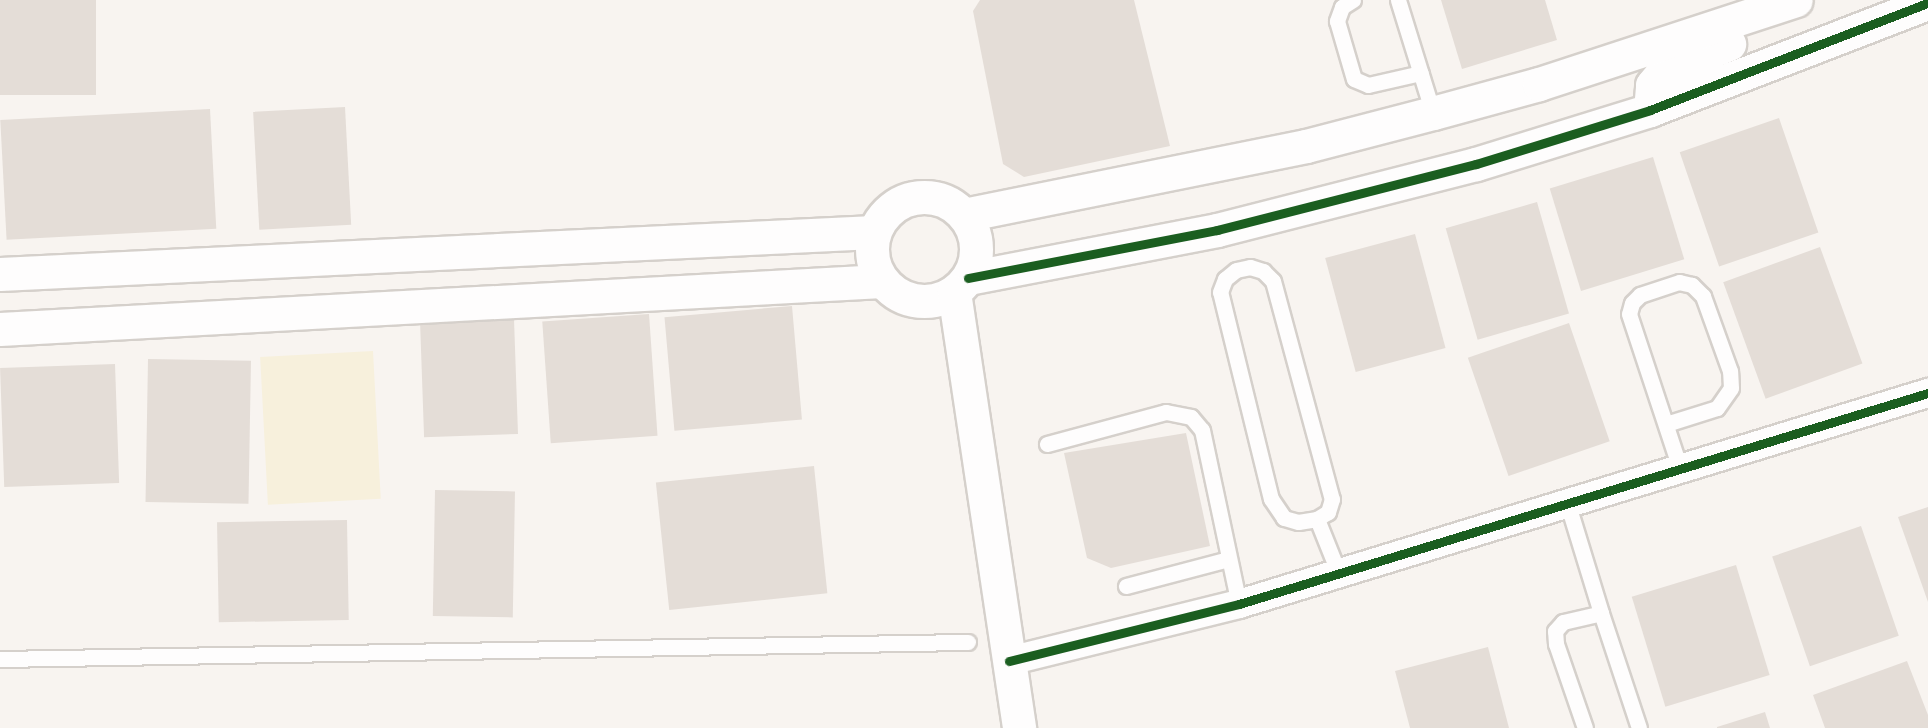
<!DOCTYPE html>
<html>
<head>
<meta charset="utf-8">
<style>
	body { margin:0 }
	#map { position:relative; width:1928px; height:728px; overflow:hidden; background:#f8f4f0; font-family:Commissioner,sans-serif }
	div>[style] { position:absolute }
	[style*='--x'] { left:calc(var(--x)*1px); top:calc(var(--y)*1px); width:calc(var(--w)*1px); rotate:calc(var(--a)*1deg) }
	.sand>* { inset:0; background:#f7f0dc; transform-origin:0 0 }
	.building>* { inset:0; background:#e4ddd7; transform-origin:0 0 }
	.roads { filter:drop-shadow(2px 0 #d5d0cb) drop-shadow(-2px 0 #d5d0cb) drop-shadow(0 2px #d5d0cb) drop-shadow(0 -2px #d5d0cb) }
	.service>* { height:15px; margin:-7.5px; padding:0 7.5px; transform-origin:7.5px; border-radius:7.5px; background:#fefdfd }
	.minor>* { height:28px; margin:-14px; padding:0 14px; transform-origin:14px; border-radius:14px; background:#fefdfd }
	.tertiary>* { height:33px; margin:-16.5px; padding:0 16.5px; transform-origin:16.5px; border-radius:16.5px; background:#fefdfd }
	.secondary>* { height:33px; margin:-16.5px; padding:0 16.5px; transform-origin:16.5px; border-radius:16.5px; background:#fefdfd }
	.secondary>.ring { margin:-16.5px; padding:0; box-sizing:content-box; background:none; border:33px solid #fefdfd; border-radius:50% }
	.cycleway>* { height:9px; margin:-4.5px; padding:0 4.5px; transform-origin:4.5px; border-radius:4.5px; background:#1b5e20 }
	span { translate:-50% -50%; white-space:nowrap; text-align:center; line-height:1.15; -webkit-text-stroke:4.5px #fdf9f2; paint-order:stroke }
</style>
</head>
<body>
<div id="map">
	<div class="sand">
		<div style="left:373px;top:351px;width:148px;height:113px;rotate:87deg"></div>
	</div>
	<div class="building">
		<div style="left:0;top:0;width:96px;height:95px"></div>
		<div style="clip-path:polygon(980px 0,1134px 0,1170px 146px,1024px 177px,1003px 164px,973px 11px)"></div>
		<div style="clip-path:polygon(1441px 0,1545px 0,1557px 40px,1462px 69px)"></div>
		<div style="left:345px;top:107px;width:118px;height:92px;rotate:87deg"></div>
		<div style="left:210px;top:109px;width:120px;height:210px;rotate:87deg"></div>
		<div style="left:1779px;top:118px;width:121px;height:105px;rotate:71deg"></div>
		<div style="left:1653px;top:157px;width:107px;height:108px;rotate:73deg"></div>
		<div style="left:1537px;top:202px;width:116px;height:95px;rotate:74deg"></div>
		<div style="left:1415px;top:234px;width:118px;height:93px;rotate:75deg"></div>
		<div style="left:1820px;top:247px;width:124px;height:103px;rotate:70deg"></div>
		<div style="left:792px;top:306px;width:114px;height:128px;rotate:85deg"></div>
		<div style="left:649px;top:314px;width:122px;height:107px;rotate:86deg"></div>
		<div style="left:514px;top:319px;width:115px;height:94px;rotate:88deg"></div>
		<div style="left:1569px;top:323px;width:125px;height:107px;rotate:71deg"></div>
		<div style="left:148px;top:359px;width:103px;height:143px;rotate:1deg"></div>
		<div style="left:115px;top:364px;width:119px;height:115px;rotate:88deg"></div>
		<div style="clip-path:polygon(1186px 433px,1210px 546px,1111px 568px,1087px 558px,1064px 453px)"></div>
		<div style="left:814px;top:466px;width:128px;height:159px;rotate:84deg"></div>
		<div style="left:435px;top:490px;width:80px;height:126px;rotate:1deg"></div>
		<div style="clip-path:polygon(1928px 507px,1928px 602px,1898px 517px)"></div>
		<div style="left:347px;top:520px;width:100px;height:130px;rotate:89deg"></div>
		<div style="left:1861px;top:526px;width:116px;height:94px;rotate:71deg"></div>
		<div style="left:1736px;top:565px;width:115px;height:109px;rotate:73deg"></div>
		<div style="clip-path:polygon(1488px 647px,1509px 728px,1410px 728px,1395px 671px)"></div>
		<div style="clip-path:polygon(1907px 661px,1928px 715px,1928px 728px,1825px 728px,1813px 695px)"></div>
		<div style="clip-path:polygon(1765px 712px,1770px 728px,1717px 728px,1717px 727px)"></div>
	</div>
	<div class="roads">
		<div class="service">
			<div style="--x:1353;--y:0;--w:13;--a:148"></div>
			<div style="--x:1342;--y:7;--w:15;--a:110"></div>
			<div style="--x:1337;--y:21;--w:60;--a:73.7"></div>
			<div style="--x:1354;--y:79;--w:15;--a:23"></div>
			<div style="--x:1368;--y:85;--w:54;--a:-12.8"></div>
			<div style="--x:1398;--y:0;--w:118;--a:72.8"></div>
			<div style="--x:1250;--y:267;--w:14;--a:17"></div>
			<div style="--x:1263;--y:271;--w:14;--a:45"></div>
			<div style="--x:1273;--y:281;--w:226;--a:74.9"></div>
			<div style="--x:1332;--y:499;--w:14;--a:107"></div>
			<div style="--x:1328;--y:512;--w:13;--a:148"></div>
			<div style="--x:1317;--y:519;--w:19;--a:171"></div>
			<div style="--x:1298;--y:522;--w:15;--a:-164"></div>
			<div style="--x:1284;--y:518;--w:23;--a:-124"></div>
			<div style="--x:1271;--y:499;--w:213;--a:-103.8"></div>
			<div style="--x:1220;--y:292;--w:14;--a:-69"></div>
			<div style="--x:1225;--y:279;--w:14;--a:-39"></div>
			<div style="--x:1236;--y:270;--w:14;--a:-12"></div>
			<div style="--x:1666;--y:424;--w:53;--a:-17.4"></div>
			<div style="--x:1717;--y:408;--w:24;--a:-55"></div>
			<div style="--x:1731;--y:388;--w:17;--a:-93"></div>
			<div style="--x:1730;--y:371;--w:80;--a:-109.8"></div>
			<div style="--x:1703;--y:296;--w:16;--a:-135"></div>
			<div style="--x:1692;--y:285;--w:13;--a:-167"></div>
			<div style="--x:1679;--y:282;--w:41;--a:161.6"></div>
			<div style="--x:1640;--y:295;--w:11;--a:135"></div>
			<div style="--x:1632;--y:303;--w:11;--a:105"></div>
			<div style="--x:1629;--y:314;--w:162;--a:71.7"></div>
			<div style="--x:1047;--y:444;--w:123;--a:-15.1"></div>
			<div style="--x:1166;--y:412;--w:25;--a:11"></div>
			<div style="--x:1191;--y:417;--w:17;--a:50"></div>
			<div style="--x:1202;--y:430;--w:178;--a:78"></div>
			<div style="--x:1568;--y:505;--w:113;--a:73"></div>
			<div style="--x:1317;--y:519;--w:59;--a:68.2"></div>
			<div style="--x:1126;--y:586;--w:106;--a:-14.7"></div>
			<div style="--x:0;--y:659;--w:968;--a:-1.01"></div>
			<div style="--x:1585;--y:728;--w:89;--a:-109"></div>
			<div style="--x:1556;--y:644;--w:13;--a:-94"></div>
			<div style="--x:1555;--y:631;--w:12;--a:-48"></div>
			<div style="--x:1563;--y:622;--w:39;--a:-13"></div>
			<div style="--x:1601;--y:613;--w:121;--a:71.7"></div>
		</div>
		<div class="minor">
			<div style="--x:1009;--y:661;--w:237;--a:-13.9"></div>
			<div style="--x:1239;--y:604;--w:721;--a:-17.03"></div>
		</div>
		<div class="tertiary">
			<div style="--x:1650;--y:110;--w:25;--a:-85"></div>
			<div style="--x:1652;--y:85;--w:17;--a:-50"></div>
			<div style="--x:1663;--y:72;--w:72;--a:-23"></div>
			<div style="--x:964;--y:215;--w:349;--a:-11.4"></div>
			<div style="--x:1306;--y:146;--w:131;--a:-14.6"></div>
			<div style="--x:1433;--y:113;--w:110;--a:-15.3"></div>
			<div style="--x:1539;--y:84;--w:270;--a:-18.1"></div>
			<div style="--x:0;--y:274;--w:875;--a:-2.75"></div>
			<div style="--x:968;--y:278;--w:254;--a:-10.9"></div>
			<div style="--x:1217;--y:230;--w:267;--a:-14.3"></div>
			<div style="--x:1476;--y:164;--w:182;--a:-17.2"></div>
			<div style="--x:1650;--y:110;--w:298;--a:-21.1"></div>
			<div style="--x:0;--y:329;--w:883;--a:-3.12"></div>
		</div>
		<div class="secondary">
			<div class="ring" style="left:872px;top:197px;width:71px;height:71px"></div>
			<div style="--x:954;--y:292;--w:441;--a:81.5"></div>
		</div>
	</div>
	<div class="cycleway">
		<div style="--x:968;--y:278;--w:254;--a:-10.9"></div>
		<div style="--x:1217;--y:230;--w:267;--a:-14.3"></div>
		<div style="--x:1476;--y:164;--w:182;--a:-17.2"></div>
		<div style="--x:1650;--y:110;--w:298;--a:-21.1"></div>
		<div style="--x:1009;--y:661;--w:237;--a:-13.9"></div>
		<div style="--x:1239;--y:604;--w:721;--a:-17.03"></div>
	</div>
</div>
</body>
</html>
